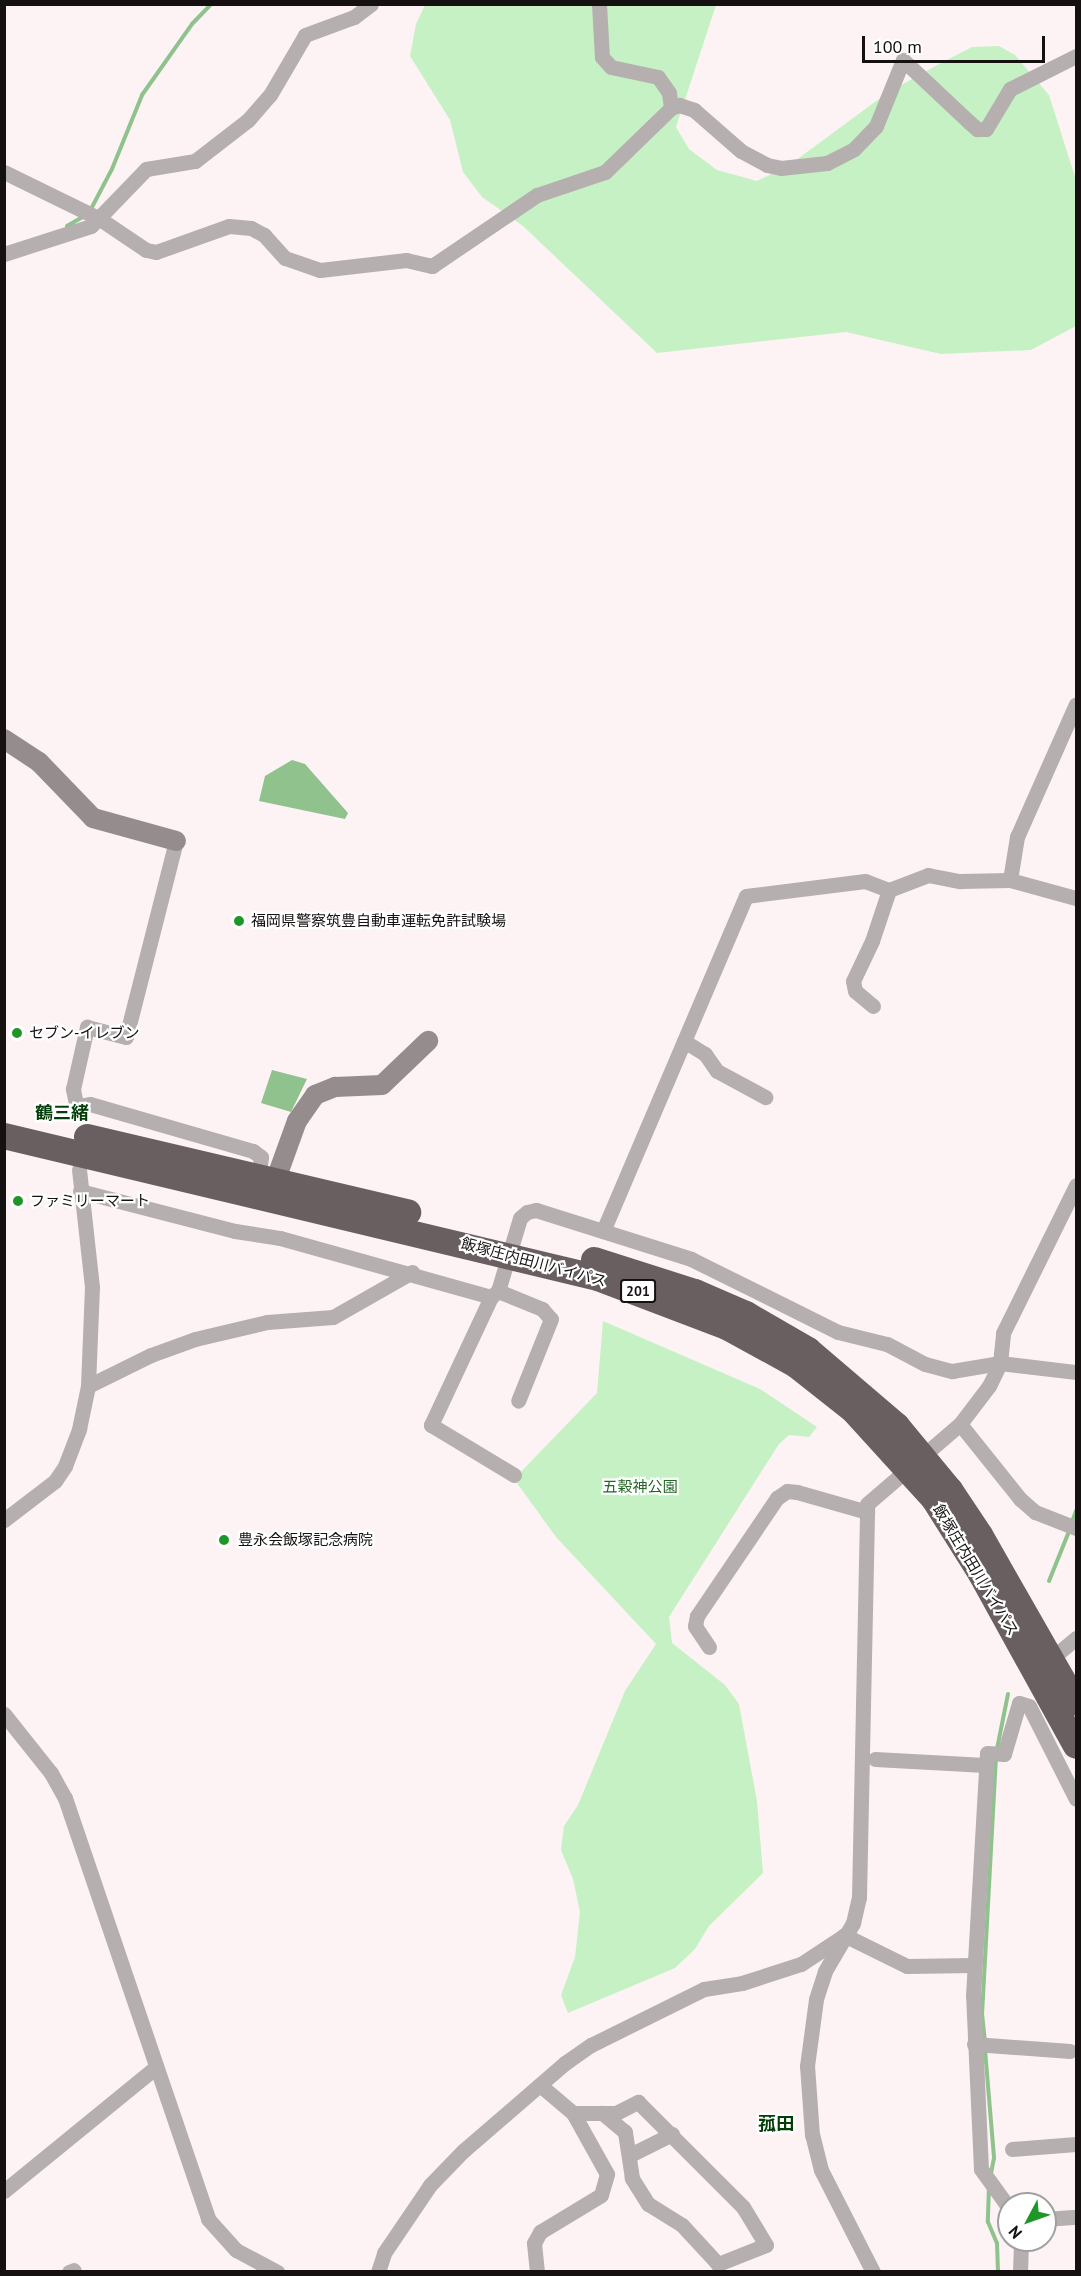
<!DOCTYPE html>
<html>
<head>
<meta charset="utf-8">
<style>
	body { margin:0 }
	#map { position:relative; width:1081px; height:2276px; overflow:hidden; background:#fef3f4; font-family:"PT Sans","Noto Sans JP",sans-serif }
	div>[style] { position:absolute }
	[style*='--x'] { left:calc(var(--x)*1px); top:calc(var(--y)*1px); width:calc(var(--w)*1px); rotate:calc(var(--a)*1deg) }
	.green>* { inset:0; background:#c6f1c4 }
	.water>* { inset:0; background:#8fc28d }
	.stream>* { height:4px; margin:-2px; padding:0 2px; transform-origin:2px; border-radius:2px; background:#8fc28d }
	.street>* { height:15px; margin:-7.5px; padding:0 7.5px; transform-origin:7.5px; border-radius:7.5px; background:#b5afaf }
	.secondary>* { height:20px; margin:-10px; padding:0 10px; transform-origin:10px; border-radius:10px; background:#958d8d }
	.highway>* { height:26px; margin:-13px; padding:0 13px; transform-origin:13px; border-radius:13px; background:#6a5f60 }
	.dots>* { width:16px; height:16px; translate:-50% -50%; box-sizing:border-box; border:3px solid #fff; border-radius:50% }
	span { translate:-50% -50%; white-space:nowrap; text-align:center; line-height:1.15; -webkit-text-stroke:4.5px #fff; paint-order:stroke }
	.shield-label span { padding:2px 4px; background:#fff; border:2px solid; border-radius:4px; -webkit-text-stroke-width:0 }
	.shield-label { font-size:14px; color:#151111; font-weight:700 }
	.poi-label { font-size:15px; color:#151111 }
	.left { translate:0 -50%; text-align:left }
	.street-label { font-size:15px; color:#151111 }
	.park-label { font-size:15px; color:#226723 }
	.quarter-label { font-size:18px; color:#033d07; font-weight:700 }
	.frame { position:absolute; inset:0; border:6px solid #151111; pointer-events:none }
	.north { position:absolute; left:997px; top:2192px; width:60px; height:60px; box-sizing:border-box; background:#fff; border:2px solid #a1a0a0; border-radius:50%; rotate:229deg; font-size:16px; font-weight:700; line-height:24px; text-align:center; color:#151111 }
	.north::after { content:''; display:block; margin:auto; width:21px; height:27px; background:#1f9728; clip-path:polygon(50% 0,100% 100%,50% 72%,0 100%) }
	.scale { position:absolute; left:862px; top:36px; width:183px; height:27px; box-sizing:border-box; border:3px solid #151111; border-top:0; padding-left:8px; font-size:18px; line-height:21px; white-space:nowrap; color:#151111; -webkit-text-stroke:4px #fff; paint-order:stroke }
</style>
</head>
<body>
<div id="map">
	<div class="green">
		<div style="clip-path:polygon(425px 5px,716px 5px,676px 127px,689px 149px,717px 170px,757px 181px,788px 166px,887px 93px,939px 64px,972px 47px,999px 46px,1015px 55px,1049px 95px,1076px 180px,1076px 326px,1031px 350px,941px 354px,846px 332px,657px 353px,523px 226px,482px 197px,463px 172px,450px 120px,410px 56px,416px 24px)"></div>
		<div style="clip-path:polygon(603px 1321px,760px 1389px,817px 1427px,809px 1437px,789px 1435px,779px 1444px,669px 1617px,672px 1643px,725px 1685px,739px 1704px,757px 1801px,763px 1873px,709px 1926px,695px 1949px,675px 1968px,568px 2013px,561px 1995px,575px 1957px,580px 1912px,573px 1879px,561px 1850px,564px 1826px,578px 1805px,625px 1691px,656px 1644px,556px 1537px,514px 1479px,597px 1393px)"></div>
	</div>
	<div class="water">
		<div style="clip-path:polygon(292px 760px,305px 764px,348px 813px,345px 819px,259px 801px,265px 776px)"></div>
		<div style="clip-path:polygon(272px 1070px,307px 1079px,291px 1112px,261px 1103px)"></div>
	</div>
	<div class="stream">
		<div style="--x:91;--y:209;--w:45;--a:-62.3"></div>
		<div style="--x:112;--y:169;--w:80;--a:-67.9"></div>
		<div style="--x:142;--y:95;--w:87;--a:-54.8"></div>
		<div style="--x:192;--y:24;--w:28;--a:-46"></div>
		<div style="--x:67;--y:226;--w:20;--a:-30"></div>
		<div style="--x:1072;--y:1522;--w:12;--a:-70"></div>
		<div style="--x:1049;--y:1581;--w:56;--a:-68"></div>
		<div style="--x:997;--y:1749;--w:56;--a:-78.7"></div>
		<div style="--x:985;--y:2042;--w:27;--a:-96"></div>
		<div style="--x:982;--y:2015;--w:259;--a:-86.9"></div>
		<div style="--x:985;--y:2050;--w:108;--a:85.2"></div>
		<div style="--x:994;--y:2158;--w:16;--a:101"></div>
		<div style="--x:989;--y:2187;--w:35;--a:92"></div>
		<div style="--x:988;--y:2222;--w:23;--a:67"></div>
		<div style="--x:997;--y:2243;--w:29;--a:88"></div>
	</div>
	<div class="street">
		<div style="--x:599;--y:4;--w:53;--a:86.8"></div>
		<div style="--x:602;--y:57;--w:13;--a:48"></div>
		<div style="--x:611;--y:67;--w:48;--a:12"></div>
		<div style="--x:658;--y:77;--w:19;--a:55"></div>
		<div style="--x:669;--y:93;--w:15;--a:82"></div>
		<div style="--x:4;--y:172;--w:107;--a:26.1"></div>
		<div style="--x:100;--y:219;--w:55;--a:34"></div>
		<div style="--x:146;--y:250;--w:10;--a:11"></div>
		<div style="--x:156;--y:252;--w:77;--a:-19.6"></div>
		<div style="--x:229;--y:226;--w:22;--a:5"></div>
		<div style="--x:251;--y:228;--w:15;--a:28"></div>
		<div style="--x:264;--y:235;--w:31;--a:48"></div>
		<div style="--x:285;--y:258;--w:37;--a:19"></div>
		<div style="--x:320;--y:270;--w:87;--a:-6.6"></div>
		<div style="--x:406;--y:260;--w:27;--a:13"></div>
		<div style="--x:432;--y:266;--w:127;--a:-34.1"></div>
		<div style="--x:537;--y:195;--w:72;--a:-18.7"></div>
		<div style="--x:605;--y:172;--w:92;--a:-44.1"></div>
		<div style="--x:671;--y:108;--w:9;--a:-21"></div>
		<div style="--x:679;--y:105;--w:16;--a:18"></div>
		<div style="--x:694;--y:110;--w:62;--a:41.1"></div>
		<div style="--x:741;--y:151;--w:30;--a:28"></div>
		<div style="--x:767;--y:165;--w:14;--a:12"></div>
		<div style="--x:781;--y:168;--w:46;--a:-6.2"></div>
		<div style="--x:827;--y:163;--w:30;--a:-27"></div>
		<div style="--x:854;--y:149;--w:32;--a:-46"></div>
		<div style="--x:876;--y:126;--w:71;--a:-67.8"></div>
		<div style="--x:903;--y:60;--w:91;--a:43.2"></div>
		<div style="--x:969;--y:122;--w:11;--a:41"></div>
		<div style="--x:977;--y:129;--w:9;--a:0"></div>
		<div style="--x:986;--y:129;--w:47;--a:-59"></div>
		<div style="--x:1010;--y:89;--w:74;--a:-26.6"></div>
		<div style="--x:4;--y:254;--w:91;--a:-17.8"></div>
		<div style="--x:91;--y:226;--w:79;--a:-46"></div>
		<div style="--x:146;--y:169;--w:50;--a:-9.3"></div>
		<div style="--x:195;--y:161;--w:67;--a:-37.7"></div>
		<div style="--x:248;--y:120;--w:33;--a:-49"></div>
		<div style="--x:270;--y:95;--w:69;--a:-59.7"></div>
		<div style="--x:305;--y:35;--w:52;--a:-20.2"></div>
		<div style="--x:354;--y:17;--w:21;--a:-37"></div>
		<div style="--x:1010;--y:880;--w:44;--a:-80.8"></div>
		<div style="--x:1017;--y:837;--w:145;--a:-66.1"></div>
		<div style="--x:873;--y:1006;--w:23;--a:-140"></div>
		<div style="--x:855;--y:991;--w:10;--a:-101"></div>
		<div style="--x:853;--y:981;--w:44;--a:-64.6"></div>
		<div style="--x:872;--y:941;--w:54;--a:-71.6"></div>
		<div style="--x:684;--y:1041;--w:25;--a:32"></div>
		<div style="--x:705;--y:1054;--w:21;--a:55"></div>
		<div style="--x:717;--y:1071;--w:55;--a:28.4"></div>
		<div style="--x:79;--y:1106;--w:11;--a:-10"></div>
		<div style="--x:90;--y:1104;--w:170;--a:16.1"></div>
		<div style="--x:253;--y:1151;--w:10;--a:37"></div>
		<div style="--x:261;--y:1157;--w:17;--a:97"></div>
		<div style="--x:78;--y:1113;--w:25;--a:-102"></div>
		<div style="--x:73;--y:1089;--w:64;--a:-77.3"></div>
		<div style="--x:87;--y:1027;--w:40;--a:14.4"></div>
		<div style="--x:126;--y:1037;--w:202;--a:-75.7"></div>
		<div style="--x:80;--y:1191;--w:160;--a:14.5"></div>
		<div style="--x:235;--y:1231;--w:46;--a:8.8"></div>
		<div style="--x:280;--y:1238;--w:219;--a:15.6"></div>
		<div style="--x:603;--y:1231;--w:364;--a:-66.9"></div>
		<div style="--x:746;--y:896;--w:120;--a:-7.2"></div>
		<div style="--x:865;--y:881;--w:26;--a:21"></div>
		<div style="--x:889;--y:890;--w:42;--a:-21"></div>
		<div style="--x:928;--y:875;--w:33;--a:11"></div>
		<div style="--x:960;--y:881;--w:50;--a:-1.1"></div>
		<div style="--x:1010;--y:880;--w:68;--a:15.3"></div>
		<div style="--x:498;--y:1291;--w:48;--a:22.2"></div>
		<div style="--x:542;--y:1309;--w:13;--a:48"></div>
		<div style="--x:551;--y:1319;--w:88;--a:111.9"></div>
		<div style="--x:88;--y:1386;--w:70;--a:-26.2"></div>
		<div style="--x:151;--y:1355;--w:47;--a:-20"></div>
		<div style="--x:195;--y:1339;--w:74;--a:-13.3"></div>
		<div style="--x:267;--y:1322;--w:66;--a:-4.3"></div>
		<div style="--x:333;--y:1317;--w:91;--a:-29.7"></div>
		<div style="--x:960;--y:1424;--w:96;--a:51.3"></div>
		<div style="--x:1020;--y:1499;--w:20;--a:41"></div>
		<div style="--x:1035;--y:1512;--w:44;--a:21.3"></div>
		<div style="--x:514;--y:1475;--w:97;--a:-148.9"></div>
		<div style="--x:431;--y:1425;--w:141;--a:-64.9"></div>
		<div style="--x:491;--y:1297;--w:9;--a:-41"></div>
		<div style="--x:498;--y:1291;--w:76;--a:-73.2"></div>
		<div style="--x:520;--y:1218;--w:9;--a:-41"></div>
		<div style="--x:527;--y:1212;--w:9;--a:-13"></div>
		<div style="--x:536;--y:1210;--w:163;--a:17.5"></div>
		<div style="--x:691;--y:1259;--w:164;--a:26.4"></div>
		<div style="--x:838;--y:1332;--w:50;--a:13.8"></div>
		<div style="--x:887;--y:1344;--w:43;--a:27.8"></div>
		<div style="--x:925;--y:1364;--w:28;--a:15"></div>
		<div style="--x:952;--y:1371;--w:49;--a:-9.5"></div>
		<div style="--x:1000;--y:1363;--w:77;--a:6.8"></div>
		<div style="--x:4;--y:1520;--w:64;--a:-37.4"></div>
		<div style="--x:55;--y:1481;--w:18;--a:-56"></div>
		<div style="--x:65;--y:1466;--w:40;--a:-69"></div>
		<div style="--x:79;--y:1429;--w:44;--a:-78.2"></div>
		<div style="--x:88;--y:1386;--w:99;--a:-87.7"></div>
		<div style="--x:92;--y:1287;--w:118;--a:-96.3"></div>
		<div style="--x:709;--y:1647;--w:25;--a:-124"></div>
		<div style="--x:695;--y:1626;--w:10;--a:-79"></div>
		<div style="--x:697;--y:1616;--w:143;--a:-55.9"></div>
		<div style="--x:777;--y:1498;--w:12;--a:-35"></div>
		<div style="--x:787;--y:1491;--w:10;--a:6"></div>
		<div style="--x:797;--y:1492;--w:73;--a:15.9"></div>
		<div style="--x:1051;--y:1659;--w:33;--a:-40"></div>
		<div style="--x:4;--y:1714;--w:75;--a:51.5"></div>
		<div style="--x:51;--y:1773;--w:29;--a:61"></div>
		<div style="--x:65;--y:1798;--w:445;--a:71.2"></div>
		<div style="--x:208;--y:2219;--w:42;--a:47.9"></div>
		<div style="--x:236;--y:2250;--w:47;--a:28.2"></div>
		<div style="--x:875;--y:1759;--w:110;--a:3.1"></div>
		<div style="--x:844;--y:1935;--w:70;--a:26.2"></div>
		<div style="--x:907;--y:1966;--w:67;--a:-0.9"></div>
		<div style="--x:974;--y:2044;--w:96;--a:4.2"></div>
		<div style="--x:573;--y:2113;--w:43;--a:0"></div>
		<div style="--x:616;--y:2113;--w:25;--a:-27"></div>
		<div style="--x:638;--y:2102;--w:148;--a:45"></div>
		<div style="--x:743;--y:2207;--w:44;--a:58.8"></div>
		<div style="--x:766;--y:2245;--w:52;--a:158.4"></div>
		<div style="--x:718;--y:2264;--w:53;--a:-132.7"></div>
		<div style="--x:682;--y:2225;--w:40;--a:-148"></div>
		<div style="--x:648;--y:2204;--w:31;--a:-122"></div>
		<div style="--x:632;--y:2178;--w:47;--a:-98.7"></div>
		<div style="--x:625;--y:2132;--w:30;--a:-140"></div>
		<div style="--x:1012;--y:2149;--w:64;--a:-4.5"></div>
		<div style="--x:630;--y:2155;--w:47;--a:-26.6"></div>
		<div style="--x:4;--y:2191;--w:196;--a:-39.2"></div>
		<div style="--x:1009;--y:2208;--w:48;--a:-125.7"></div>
		<div style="--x:981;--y:2169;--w:173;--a:-92.6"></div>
		<div style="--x:973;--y:1996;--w:243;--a:-86.7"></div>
		<div style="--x:987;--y:1753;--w:17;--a:3"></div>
		<div style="--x:1004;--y:1754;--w:53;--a:-73.6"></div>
		<div style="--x:1019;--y:1703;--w:10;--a:17"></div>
		<div style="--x:1029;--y:1706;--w:104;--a:63.2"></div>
		<div style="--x:1045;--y:2219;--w:31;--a:-4"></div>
		<div style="--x:69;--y:2272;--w:5;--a:-22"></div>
		<div style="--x:378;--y:2272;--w:20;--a:-72"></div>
		<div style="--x:384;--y:2253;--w:82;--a:-55.9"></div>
		<div style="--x:430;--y:2185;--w:47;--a:-45.9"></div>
		<div style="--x:463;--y:2151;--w:135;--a:-40.8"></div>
		<div style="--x:565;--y:2063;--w:32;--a:-35"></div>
		<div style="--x:591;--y:2045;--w:126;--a:-26.4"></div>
		<div style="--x:704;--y:1989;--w:38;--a:-9"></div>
		<div style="--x:742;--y:1983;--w:62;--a:-17.9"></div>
		<div style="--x:801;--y:1964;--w:49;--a:-33.4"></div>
		<div style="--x:537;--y:2272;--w:29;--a:-96"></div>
		<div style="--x:534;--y:2243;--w:13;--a:-61"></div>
		<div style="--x:540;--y:2232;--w:71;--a:-31.2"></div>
		<div style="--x:601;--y:2195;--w:22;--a:-74"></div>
		<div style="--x:607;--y:2174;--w:70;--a:-119.1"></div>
		<div style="--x:573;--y:2113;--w:43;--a:-139.7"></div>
		<div style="--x:873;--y:2272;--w:114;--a:-117"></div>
		<div style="--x:821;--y:2170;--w:36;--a:-104"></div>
		<div style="--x:812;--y:2135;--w:69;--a:-94.1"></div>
		<div style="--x:807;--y:2066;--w:68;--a:-82.3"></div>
		<div style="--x:816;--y:1999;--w:29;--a:-72"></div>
		<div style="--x:825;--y:1971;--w:56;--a:-59.7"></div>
		<div style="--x:853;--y:1923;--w:27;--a:-77"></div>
		<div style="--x:859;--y:1897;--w:393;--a:-88.8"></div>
		<div style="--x:867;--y:1504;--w:123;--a:-40.7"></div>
		<div style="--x:960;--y:1424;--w:48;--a:-52.7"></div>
		<div style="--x:989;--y:1386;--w:25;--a:-64"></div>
		<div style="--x:1000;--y:1363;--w:30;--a:-84"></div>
		<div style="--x:1003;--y:1333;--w:165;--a:-63.7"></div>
		<div style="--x:1020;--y:2272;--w:32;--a:-88"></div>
	</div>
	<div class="secondary">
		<div style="--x:4;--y:739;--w:42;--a:33.3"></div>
		<div style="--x:39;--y:762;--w:78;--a:46"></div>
		<div style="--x:93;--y:818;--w:86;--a:15.5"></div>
		<div style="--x:276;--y:1179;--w:62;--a:-70.1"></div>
		<div style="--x:297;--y:1121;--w:32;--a:-55"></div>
		<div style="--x:315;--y:1095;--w:22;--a:-22"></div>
		<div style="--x:335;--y:1087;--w:47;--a:-2.4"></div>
		<div style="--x:382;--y:1085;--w:64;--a:-43.7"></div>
	</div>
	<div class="highway">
		<div style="--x:4;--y:1136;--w:611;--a:13.44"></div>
		<div style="--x:598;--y:1278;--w:138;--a:20.8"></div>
		<div style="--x:727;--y:1327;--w:79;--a:28.8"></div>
		<div style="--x:796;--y:1365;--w:73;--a:38.3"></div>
		<div style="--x:853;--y:1410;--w:120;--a:47.7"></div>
		<div style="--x:934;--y:1499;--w:89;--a:57.9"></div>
		<div style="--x:981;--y:1574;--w:196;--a:61.1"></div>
		<div style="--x:87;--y:1137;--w:330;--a:13.2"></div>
		<div style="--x:594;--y:1260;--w:106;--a:17.6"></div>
		<div style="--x:695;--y:1292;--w:56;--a:23.3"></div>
		<div style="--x:746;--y:1314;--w:72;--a:30.1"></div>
		<div style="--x:808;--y:1350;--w:117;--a:40.5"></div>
		<div style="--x:897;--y:1426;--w:83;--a:50.4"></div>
		<div style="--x:950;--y:1490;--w:54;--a:56.3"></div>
		<div style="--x:980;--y:1535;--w:193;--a:60.3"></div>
	</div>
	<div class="dots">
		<div style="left:239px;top:921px;background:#1f9728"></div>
		<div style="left:17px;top:1033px;background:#1f9728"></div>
		<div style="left:18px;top:1201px;background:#1f9728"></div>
		<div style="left:224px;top:1540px;background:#1f9728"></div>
	</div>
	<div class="shield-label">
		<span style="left:638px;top:1291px">201</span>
	</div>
	<div class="poi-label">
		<span class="left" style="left:251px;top:921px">福岡県警察筑豊自動車運転免許試験場</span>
		<span class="left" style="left:29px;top:1033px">セブン-イレブン</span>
		<span class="left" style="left:30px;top:1201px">ファミリーマート</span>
		<span class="left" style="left:238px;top:1540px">豊永会飯塚記念病院</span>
	</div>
	<div class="street-label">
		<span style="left:534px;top:1262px;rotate:15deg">飯塚庄内田川バイパス</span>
		<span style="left:976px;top:1570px;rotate:59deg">飯塚庄内田川バイパス</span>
	</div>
	<div class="park-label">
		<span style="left:640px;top:1487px">五穀神公園</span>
	</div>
	<div class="quarter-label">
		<span style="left:62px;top:1113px">鶴三緒</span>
		<span style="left:776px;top:2124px">菰田</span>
	</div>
	<div class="frame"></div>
	<div class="north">N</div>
	<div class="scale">100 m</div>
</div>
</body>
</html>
